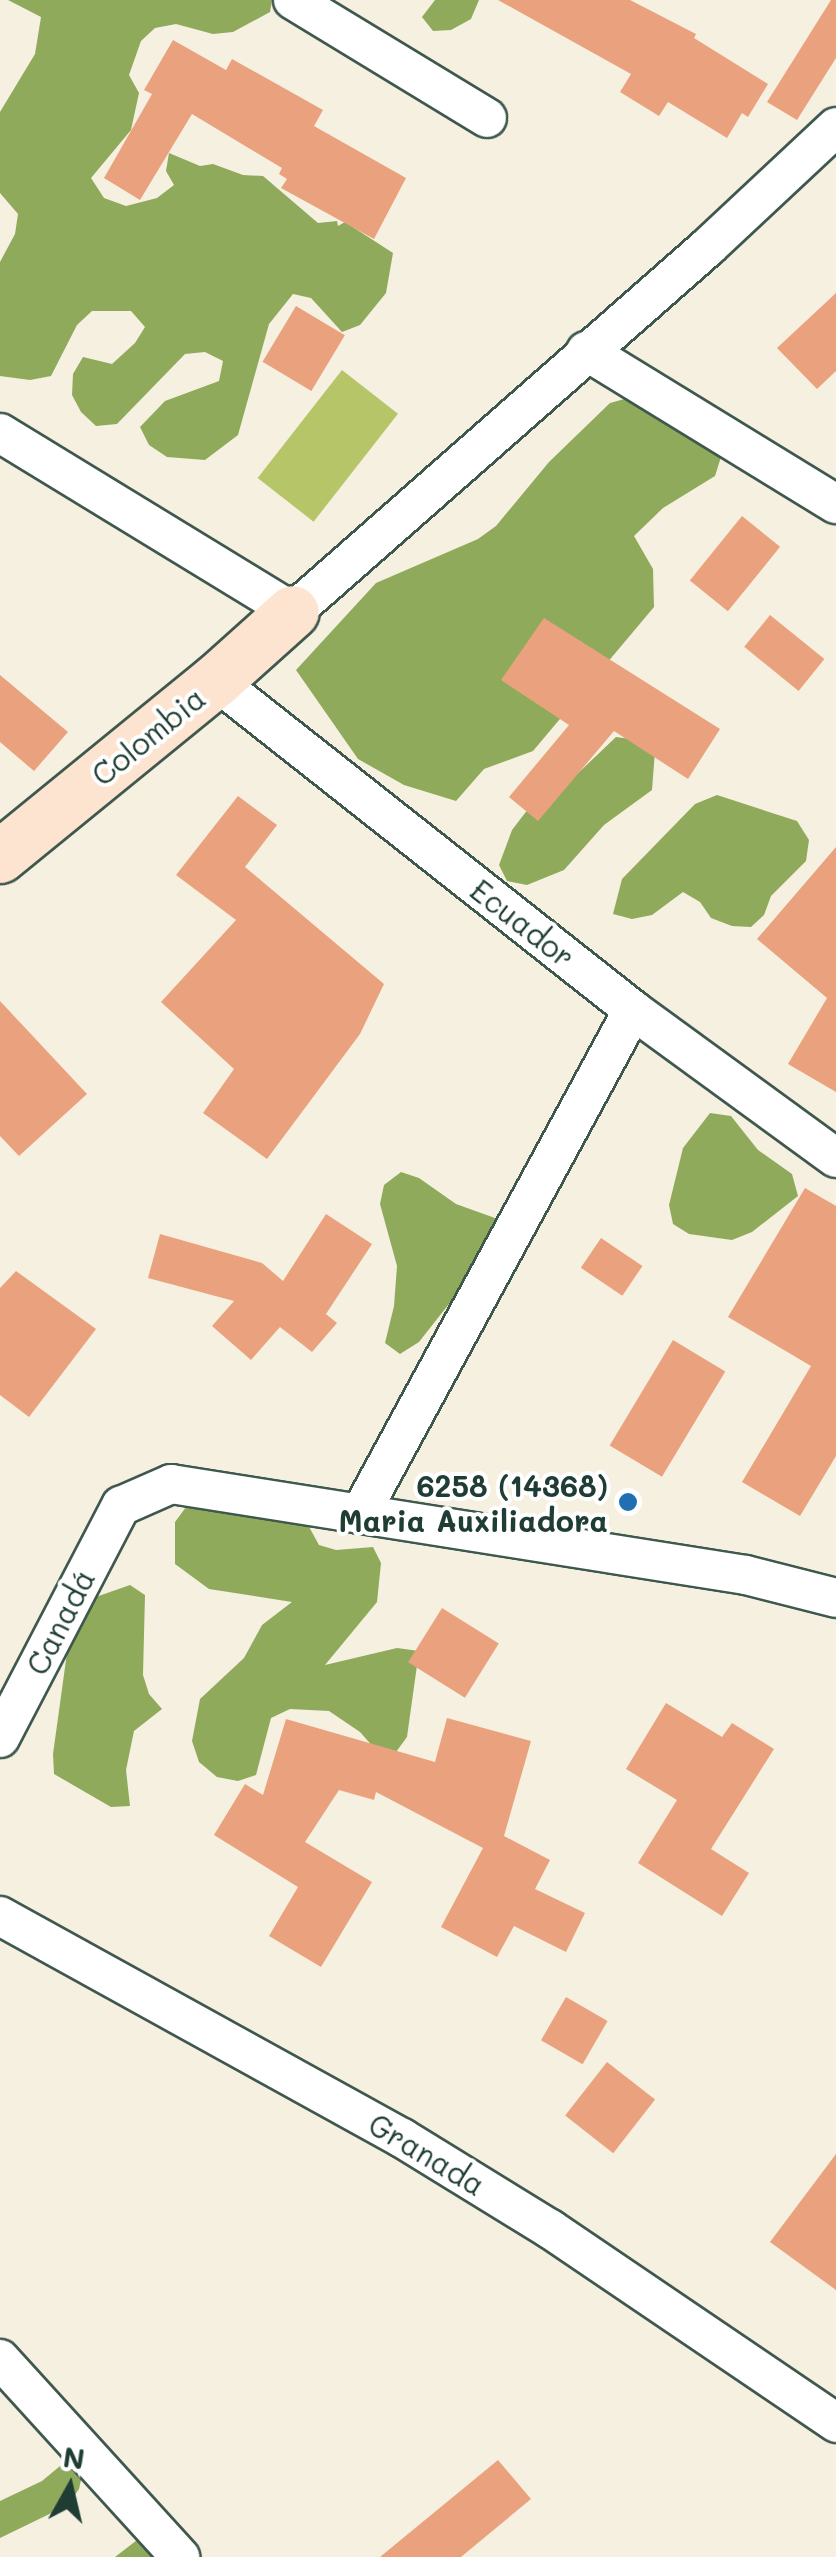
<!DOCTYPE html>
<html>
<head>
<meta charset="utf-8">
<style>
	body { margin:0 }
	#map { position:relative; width:836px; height:2557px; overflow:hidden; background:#f6f0e0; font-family:Mali,sans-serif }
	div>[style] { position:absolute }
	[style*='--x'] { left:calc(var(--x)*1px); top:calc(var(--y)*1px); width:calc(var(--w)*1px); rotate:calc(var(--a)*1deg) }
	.green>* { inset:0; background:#b6c567; transform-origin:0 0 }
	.forest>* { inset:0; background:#90aa5c }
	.building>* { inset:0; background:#eaa27e; transform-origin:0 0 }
	.roads { filter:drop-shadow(2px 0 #3f584e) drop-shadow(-2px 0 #3f584e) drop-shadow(0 2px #3f584e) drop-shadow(0 -2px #3f584e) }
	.street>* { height:38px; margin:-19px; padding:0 19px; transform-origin:19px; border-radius:19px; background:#fff }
	.secondary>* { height:52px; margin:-26px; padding:0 26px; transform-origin:26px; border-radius:26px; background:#fde4d0 }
	.dots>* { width:28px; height:28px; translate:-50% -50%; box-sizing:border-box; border:5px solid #fff; border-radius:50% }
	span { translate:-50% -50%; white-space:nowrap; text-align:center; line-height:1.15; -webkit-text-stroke:8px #fff; paint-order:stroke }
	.street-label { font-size:30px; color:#1f3d34 }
	.poi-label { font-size:30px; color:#1f3d34; font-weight:700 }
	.right { translate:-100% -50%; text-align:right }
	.north { position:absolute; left:20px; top:2437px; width:100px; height:100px; -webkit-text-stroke:8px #fff; paint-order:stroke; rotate:8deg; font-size:28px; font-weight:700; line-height:40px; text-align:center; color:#1f3d34 }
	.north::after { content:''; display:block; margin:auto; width:35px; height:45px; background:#1f3d34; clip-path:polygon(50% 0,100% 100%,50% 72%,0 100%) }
</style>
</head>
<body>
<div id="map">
	<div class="green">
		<div style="left:342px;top:370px;width:71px;height:137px;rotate:38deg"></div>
	</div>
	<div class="forest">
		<div style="clip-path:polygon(8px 0,272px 0,270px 12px,233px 32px,213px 34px,176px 24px,155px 28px,141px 41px,129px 75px,139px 93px,131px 130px,91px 178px,104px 198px,126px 206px,157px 198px,174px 185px,166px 171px,169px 153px,200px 166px,213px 164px,243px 175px,263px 176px,318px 223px,337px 221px,338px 226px,345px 222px,393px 253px,386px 293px,360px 325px,342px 332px,311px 298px,293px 294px,269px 324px,238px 435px,205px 460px,167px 457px,149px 445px,140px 427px,165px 401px,219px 381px,223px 361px,205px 352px,185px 354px,117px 424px,96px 426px,81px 412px,72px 395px,73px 374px,83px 357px,112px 364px,135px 343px,145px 327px,131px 311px,92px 311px,77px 325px,51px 376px,30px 380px,0 376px,0 262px,15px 234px,18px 214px,0 193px,0 112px,35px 54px,41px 17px)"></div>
		<div style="clip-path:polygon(435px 0,479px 0,471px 19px,451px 30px,433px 31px,422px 17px)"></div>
		<div style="clip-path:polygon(650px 392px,715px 439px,721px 457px,715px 476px,663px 508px,634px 536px,653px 569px,654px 607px,533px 751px,484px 769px,456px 801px,404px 785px,358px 759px,296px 670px,376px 583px,478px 539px,496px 526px,549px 462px,610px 403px)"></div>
		<div style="clip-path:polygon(616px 737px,638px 740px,655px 751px,652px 790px,604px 825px,564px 870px,527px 885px,507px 881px,499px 865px,512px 830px,535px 800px,574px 777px)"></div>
		<div style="clip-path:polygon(717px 795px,797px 821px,809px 840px,806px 861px,771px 896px,764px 915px,751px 927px,732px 926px,711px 918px,700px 902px,683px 892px,652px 915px,632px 919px,613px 914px,622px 879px,695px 804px)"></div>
		<div style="clip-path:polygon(710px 1113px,731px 1116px,758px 1150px,792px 1174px,798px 1196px,752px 1232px,732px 1240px,689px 1234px,673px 1224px,669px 1205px,683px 1148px)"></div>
		<div style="clip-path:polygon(401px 1172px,419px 1178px,456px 1204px,495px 1218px,504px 1234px,419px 1342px,400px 1354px,385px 1343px,394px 1306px,397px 1266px,380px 1204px,384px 1185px)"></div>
		<div style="clip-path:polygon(290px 1492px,319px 1545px,336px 1550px,373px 1547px,381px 1563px,377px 1602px,325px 1665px,397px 1648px,419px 1651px,407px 1737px,396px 1752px,375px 1749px,360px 1732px,329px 1711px,290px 1709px,271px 1718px,256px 1775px,238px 1781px,217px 1777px,199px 1762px,192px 1741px,200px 1699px,244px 1658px,262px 1625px,292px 1602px,209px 1589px,175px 1564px,175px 1522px,189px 1503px)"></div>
		<div style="clip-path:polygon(130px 1585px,145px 1595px,143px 1675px,149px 1694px,162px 1709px,134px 1731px,126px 1770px,130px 1806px,111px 1807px,54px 1774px,53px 1754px,70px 1631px,93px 1598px)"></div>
		<div style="clip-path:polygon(77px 2460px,84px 2467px,79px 2489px,68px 2505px,0 2538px,0 2501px,42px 2481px,66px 2461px)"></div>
		<div style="clip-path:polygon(141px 2537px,183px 2557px,115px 2557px)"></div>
	</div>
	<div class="building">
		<div style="clip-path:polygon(498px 0,630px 0,696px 34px,694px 38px,768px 84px,748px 117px,742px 113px,727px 138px,668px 102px,659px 116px,620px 92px,631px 74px)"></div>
		<div style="clip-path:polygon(831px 0,836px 0,836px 58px,797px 120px,767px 102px)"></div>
		<div style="clip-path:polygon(173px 40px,226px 70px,232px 59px,323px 110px,314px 126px,406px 178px,374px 239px,281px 188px,287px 179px,279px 174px,282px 168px,192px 114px,140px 200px,104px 178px,152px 94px,144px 90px)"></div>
		<div style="clip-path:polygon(836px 293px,836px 371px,817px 389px,777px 348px)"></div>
		<div style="left:296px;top:306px;width:57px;height:65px;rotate:31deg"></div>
		<div style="left:742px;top:516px;width:49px;height:83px;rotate:39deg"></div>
		<div style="left:770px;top:615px;width:70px;height:41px;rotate:39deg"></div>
		<div style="clip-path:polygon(544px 618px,720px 729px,688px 779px,614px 731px,538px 821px,509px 797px,569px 725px,501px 680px)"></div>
		<div style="clip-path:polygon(0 675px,68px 732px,34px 771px,0 742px)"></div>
		<div style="clip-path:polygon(238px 796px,277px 825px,245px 867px,384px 984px,360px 1034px,267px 1159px,203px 1113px,234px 1069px,161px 1002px,236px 920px,176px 875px)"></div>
		<div style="clip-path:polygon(836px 847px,836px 1092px,788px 1064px,827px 998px,757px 939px)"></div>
		<div style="clip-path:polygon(0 1001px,87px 1094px,19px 1156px,0 1136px)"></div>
		<div style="clip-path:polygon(805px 1188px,836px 1206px,836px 1456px,800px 1516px,742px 1482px,811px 1366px,728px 1317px)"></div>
		<div style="clip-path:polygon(326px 1214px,372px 1244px,326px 1314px,337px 1323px,312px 1352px,280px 1327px,251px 1360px,212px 1326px,234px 1301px,148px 1278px,160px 1234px,262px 1263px,283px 1281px)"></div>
		<div style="left:601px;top:1238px;width:50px;height:36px;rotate:34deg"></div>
		<div style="clip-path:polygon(16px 1271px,96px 1329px,29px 1417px,0 1395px,0 1288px)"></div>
		<div style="left:673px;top:1340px;width:61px;height:123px;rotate:31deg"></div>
		<div style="left:442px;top:1608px;width:67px;height:64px;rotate:32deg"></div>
		<div style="clip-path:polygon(666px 1703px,722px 1737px,732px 1723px,774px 1749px,711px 1849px,749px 1873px,722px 1916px,638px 1863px,677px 1800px,626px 1769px)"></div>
		<div style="clip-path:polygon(447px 1718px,531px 1741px,504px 1836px,550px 1860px,535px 1889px,585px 1913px,566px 1952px,514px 1926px,497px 1957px,441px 1927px,483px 1848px,376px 1792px,374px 1800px,339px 1790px,305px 1842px,372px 1882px,321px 1967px,269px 1936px,298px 1887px,214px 1835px,245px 1784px,263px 1795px,286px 1719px,435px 1762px)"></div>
		<div style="left:566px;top:1997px;width:48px;height:50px;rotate:30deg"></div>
		<div style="left:607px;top:2062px;width:61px;height:68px;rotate:38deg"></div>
		<div style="clip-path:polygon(836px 2154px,836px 2290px,770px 2242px)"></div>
		<div style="clip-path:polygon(498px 2460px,531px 2499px,461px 2557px,380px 2557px)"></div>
	</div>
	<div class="roads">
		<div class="street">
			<div style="--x:293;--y:0;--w:227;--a:31.3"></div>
			<div style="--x:586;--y:351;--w:293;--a:31.5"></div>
			<div style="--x:0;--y:433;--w:343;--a:31.4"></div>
			<div style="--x:293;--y:612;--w:554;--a:-41.34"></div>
			<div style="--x:709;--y:246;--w:174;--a:-43.1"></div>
			<div style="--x:216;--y:681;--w:531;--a:38.27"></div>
			<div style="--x:633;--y:1010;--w:251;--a:36.1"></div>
			<div style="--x:360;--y:1514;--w:573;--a:-61.56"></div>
			<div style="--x:0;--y:1738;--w:262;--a:-62.5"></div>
			<div style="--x:121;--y:1506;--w:55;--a:-23.7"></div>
			<div style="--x:171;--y:1484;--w:582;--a:8.99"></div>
			<div style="--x:746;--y:1575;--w:93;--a:14.3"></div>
			<div style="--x:0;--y:1916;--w:459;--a:28.9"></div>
			<div style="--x:402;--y:2138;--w:174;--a:31.6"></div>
			<div style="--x:550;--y:2229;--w:346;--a:34.1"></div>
			<div style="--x:0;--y:2359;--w:268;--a:47.7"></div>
		</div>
		<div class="secondary">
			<div style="--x:0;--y:857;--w:279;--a:-39.2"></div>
			<div style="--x:216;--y:681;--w:103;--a:-41.9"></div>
		</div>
	</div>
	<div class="dots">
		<div style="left:628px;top:1502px;background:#1f6fb2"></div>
	</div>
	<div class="street-label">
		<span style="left:148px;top:736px;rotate:-39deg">Colombia</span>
		<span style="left:523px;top:923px;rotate:38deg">Ecuador</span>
		<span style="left:60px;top:1622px;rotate:-63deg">Canadá</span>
		<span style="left:427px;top:2154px;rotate:31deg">Granada</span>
	</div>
	<div class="poi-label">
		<span class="right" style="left:608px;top:1502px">6258 (14368)<br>Maria Auxiliadora</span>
	</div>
	<div class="north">N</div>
</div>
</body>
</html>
